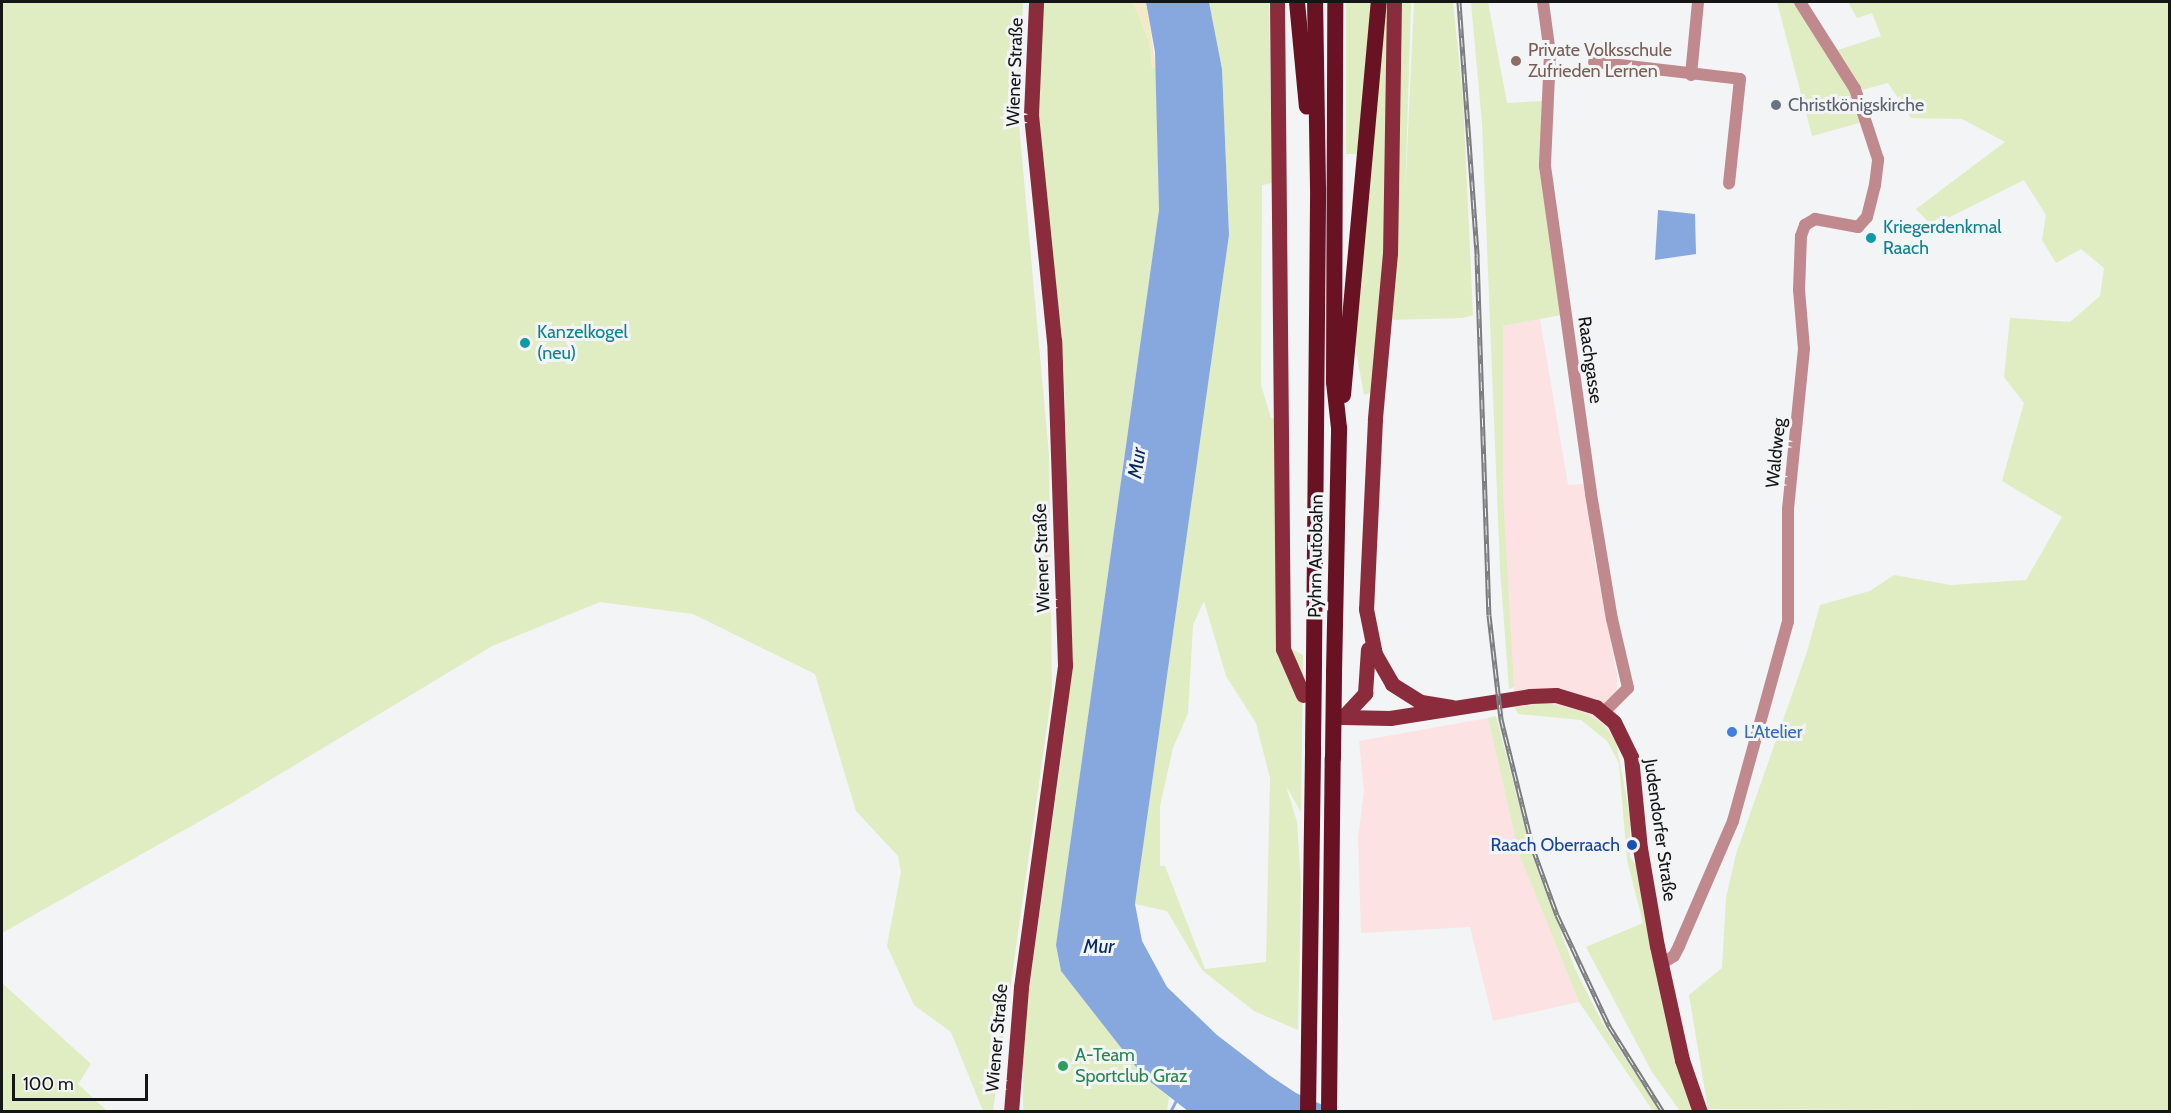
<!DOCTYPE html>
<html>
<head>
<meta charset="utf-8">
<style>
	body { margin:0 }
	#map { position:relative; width:2171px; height:1113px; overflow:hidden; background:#f2f4f6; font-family:Cabin,sans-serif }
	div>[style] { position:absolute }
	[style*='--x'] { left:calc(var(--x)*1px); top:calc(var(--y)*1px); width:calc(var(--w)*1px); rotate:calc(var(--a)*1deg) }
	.industrial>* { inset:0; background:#fde2e4 }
	.green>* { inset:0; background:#e0ecc1 }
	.sand>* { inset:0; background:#f4eac5 }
	.water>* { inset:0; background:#87a7df }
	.stream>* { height:3px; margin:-1.5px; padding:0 1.5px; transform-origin:1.5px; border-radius:1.5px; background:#87a7df }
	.minor>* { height:12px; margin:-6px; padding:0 6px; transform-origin:6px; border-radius:6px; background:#c0898d }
	.major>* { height:15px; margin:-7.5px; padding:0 7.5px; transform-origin:7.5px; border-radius:7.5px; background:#8a2c3b }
	.highway>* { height:16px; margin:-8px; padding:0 8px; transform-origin:8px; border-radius:8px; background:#691224 }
	.rail>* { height:5px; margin-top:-2.5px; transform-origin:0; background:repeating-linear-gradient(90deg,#f2f4f6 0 9px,#7a7c7d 0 18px); box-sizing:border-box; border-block:2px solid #7a7c7d }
	.highway-bridge>* { height:16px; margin:-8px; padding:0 8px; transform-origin:8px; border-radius:8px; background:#691224 }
	.dots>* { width:16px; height:16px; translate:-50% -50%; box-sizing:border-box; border:3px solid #f2f4f6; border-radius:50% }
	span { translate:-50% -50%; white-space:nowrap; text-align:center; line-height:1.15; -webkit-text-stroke:6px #f2f4f6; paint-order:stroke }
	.education-label { font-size:18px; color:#785e54 }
	.left { translate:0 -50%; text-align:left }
	.street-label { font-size:18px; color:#141515 }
	.worship-label { font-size:18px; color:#5b616d }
	.culture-label { font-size:18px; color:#0d838f }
	.shop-label { font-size:18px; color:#366cbe }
	.transit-label { font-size:18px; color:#164399 }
	.right { translate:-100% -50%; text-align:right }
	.leisure-label { font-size:18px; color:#27864d }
	.water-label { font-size:20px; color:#052969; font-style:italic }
	.frame { position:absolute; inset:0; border:3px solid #141515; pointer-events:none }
	.scale { position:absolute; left:12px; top:1074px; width:136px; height:27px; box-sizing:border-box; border:3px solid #141515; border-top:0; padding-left:8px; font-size:18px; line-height:21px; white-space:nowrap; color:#141515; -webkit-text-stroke:4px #f2f4f6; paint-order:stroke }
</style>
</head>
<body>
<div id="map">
	<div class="industrial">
		<div style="clip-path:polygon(1540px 319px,1568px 485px,1595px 483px,1604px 537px,1591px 540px,1617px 674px,1616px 742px,1602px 723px,1546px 703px,1515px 708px,1503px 491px,1503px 326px)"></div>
		<div style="clip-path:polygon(1488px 718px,1519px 854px,1579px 1002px,1493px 1021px,1470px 927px,1361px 933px,1358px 837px,1364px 792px,1359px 741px)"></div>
	</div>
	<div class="green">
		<div style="clip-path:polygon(2px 2px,1023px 2px,1018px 114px,1049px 455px,1052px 691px,993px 1111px,983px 1111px,951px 1032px,914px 1005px,887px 946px,901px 872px,898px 856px,856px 811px,815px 674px,693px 614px,600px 602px,492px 646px,232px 803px,2px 933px)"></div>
		<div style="clip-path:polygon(1043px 2px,1133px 2px,1149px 42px,1152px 66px,1156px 68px,1159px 210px,1056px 945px,1061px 971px,1144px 1077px,1169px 1097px,1167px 1111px,1023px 1112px,1023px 1031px,1067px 717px,1071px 633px,1064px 370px,1038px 114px)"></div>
		<div style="clip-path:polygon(evenodd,1209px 2px,1269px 2px,1272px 183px,1262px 185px,1261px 385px,1271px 418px,1286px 421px,1290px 648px,1303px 655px,1301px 812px,1286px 786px,1297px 822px,1301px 883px,1298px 1030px,1254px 1011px,1202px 970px,1167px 911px,1135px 904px,1229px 235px,1222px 69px,1209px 2px,1204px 601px,1226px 676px,1256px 723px,1270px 778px,1266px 962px,1205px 969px,1165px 866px,1160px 866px,1160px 806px,1173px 748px,1188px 713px,1193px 625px,1204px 601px)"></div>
		<div style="clip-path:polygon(1346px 2px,1373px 2px,1360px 154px,1346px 154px)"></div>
		<div style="clip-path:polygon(1401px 2px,1411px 2px,1405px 197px,1414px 2px,1453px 2px,1463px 99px,1473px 315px,1463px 318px,1388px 320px)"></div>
		<div style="clip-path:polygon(1471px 2px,1488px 2px,1507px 103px,1543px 101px,1561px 315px,1503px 326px,1503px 491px,1514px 687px,1509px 689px,1500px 568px,1482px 123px)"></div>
		<div style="clip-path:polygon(1777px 2px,1803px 2px,1838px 50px,1881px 36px,1872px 13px,1857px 18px,1848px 2px,2169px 2px,2169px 1111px,1708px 1109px,1689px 995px,1722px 968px,1726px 898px,1736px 854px,1807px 652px,1820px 605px,1870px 591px,1894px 575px,1951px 585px,2026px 580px,2062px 517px,2002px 481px,2024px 403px,2004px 377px,2010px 318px,2070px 322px,2100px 296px,2104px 268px,2081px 249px,2056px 263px,2042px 240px,2046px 215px,2024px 180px,1932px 226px,1916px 209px,2005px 142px,1962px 119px,1911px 118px,1888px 83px,1854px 92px,1863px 122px,1812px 136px)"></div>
		<div style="clip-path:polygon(1385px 6px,1391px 6px,1386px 229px,1373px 392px,1364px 395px,1354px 339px)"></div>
		<div style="clip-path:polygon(1546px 703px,1580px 711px,1602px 723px,1616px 742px,1630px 816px,1630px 857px,1638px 868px,1700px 1111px,1680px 1111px,1652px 1072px,1586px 947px,1643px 923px,1627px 860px,1619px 763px,1607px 741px,1581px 720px,1518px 714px,1515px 708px)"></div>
		<div style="clip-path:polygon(1496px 716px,1533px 859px,1575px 969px,1603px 1024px,1660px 1111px,1653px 1111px,1579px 1002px,1519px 854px,1488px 718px)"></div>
		<div style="clip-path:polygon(2px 983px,91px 1064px,78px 1084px,107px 1111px,2px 1111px)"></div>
	</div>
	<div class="sand">
		<div style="clip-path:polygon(1133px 2px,1146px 2px,1156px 68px,1152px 67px,1149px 42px)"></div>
	</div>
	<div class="water">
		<div style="clip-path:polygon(1146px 2px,1209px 2px,1222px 69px,1229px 235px,1135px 904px,1142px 941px,1167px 987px,1217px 1035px,1269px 1075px,1296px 1093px,1336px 1111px,1188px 1111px,1144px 1077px,1061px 971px,1056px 945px,1159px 210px,1155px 52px)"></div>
		<div style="clip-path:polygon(1658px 210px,1695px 214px,1696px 254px,1655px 260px)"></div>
	</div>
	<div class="stream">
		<div style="--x:1170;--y:1112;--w:13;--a:-63"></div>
	</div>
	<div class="minor">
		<div style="--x:1543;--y:2;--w:52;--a:82.3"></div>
		<div style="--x:1550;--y:54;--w:112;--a:92.6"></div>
		<div style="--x:1545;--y:166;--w:331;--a:82"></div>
		<div style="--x:1591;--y:494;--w:127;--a:80.5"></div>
		<div style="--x:1612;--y:619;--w:71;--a:76.9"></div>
		<div style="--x:1628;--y:688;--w:34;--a:135"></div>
		<div style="--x:1594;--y:62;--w:147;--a:6.6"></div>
		<div style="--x:1740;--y:79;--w:105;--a:96"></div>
		<div style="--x:1691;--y:75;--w:73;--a:-84.5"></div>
		<div style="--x:1661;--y:964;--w:15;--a:-32"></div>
		<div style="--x:1674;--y:956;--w:11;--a:-63"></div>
		<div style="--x:1679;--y:946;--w:136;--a:-66.6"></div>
		<div style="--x:1733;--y:821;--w:206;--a:-74.6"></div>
		<div style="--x:1788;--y:622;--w:113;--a:-90"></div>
		<div style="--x:1788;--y:509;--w:161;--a:-84.3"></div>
		<div style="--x:1804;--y:349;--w:59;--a:-94.8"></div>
		<div style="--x:1799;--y:290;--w:54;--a:-87.9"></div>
		<div style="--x:1801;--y:236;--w:12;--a:-70"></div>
		<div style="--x:1805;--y:225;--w:12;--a:-31"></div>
		<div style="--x:1815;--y:219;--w:44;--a:10.5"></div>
		<div style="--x:1858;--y:227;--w:13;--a:-48"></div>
		<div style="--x:1867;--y:217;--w:33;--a:-76"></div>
		<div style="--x:1875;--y:185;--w:26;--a:-83"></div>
		<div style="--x:1878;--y:159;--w:74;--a:-108.2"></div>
		<div style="--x:1855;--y:89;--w:103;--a:-122.3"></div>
	</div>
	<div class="major">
		<div style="--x:1277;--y:2;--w:647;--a:89.47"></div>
		<div style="--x:1283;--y:649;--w:50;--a:66.5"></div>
		<div style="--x:1394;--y:2;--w:251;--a:90.9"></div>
		<div style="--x:1390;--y:253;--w:167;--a:95.2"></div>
		<div style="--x:1375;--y:419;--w:190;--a:92.7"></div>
		<div style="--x:1366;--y:609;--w:46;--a:78.7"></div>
		<div style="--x:1375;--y:654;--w:34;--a:60"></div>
		<div style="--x:1392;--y:684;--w:34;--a:32"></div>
		<div style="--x:1421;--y:702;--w:31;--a:9"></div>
		<div style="--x:1343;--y:717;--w:47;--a:1.2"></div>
		<div style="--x:1390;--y:718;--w:142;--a:-8.9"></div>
		<div style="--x:1530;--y:696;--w:26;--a:-2"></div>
		<div style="--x:1556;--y:695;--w:42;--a:16.7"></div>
		<div style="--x:1596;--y:707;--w:23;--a:40"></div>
		<div style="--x:1614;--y:722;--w:39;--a:64"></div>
		<div style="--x:1631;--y:757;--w:91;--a:84.4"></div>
		<div style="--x:1640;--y:848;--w:99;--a:80.2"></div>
		<div style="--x:1657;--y:946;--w:117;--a:77.6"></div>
		<div style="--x:1682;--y:1060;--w:55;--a:70.9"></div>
		<div style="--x:1343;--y:717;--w:33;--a:-47"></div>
		<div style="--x:1365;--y:693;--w:44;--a:-86.1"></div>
		<div style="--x:1011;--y:1112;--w:125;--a:-85.4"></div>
		<div style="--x:1021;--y:987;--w:325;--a:-82.2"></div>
		<div style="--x:1065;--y:665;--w:324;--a:-91.9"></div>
		<div style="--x:1054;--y:341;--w:228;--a:-95.8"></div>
		<div style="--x:1031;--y:114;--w:112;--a:-87.4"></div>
	</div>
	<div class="highway">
		<div style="--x:1297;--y:2;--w:105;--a:84.6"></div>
		<div style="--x:1343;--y:395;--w:395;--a:-84.8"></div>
		<div style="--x:1314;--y:661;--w:473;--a:-89.5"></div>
		<div style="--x:1318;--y:188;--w:186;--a:-90.9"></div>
		<div style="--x:1334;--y:672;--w:244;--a:-88.8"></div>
		<div style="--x:1339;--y:428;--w:46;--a:-96.2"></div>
		<div style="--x:1334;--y:382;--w:380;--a:-89.8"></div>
		<div style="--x:1308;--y:1112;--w:365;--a:-89.2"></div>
		<div style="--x:1329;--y:1112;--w:354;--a:-89.4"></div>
	</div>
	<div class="rail">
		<div style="--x:1459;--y:2;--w:255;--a:85.9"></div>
		<div style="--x:1477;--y:256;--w:359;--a:88.1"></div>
		<div style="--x:1489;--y:615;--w:105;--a:83.4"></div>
		<div style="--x:1501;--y:719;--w:134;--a:76.2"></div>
		<div style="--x:1533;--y:849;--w:70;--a:70"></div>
		<div style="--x:1557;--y:915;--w:123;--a:64.9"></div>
		<div style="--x:1609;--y:1026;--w:102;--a:57.9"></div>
	</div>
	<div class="highway-bridge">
		<div style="--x:1313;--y:747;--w:86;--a:-89.3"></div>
		<div style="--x:1333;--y:758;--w:86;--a:-89.3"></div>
	</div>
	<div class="dots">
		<div style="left:1516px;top:61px;background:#8d6e63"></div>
		<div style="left:1776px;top:105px;background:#6b7280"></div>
		<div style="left:1871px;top:238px;background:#0f9aa8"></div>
		<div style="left:525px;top:343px;background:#0f9aa8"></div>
		<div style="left:1732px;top:732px;background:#3f7fe0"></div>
		<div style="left:1632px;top:845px;background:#1a4fb4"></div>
		<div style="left:1063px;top:1066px;background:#2e9e5b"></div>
	</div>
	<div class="education-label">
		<span class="left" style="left:1528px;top:61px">Private Volksschule<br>Zufrieden Lernen</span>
	</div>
	<div class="street-label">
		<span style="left:1015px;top:72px;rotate:-88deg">Wiener Straße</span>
		<span style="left:1590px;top:360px;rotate:82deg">Raachgasse</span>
		<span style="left:1776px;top:453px;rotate:-84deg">Waldweg</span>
		<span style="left:1316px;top:556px;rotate:-89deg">Pyhrn Autobahn</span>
		<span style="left:1042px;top:558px;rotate:-92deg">Wiener Straße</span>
		<span style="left:1660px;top:830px;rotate:82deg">Judendorfer Straße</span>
		<span style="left:997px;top:1038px;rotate:-85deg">Wiener Straße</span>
	</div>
	<div class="worship-label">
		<span class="left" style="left:1788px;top:105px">Christkönigskirche</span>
	</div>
	<div class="culture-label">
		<span class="left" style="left:1883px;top:238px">Kriegerdenkmal<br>Raach</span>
		<span class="left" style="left:537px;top:343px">Kanzelkogel<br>(neu)</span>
	</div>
	<div class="shop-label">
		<span class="left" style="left:1744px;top:732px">L'Atelier</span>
	</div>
	<div class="transit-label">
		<span class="right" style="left:1620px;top:845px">Raach Oberraach</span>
	</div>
	<div class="leisure-label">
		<span class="left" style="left:1075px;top:1066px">A-Team<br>Sportclub Graz</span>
	</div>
	<div class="water-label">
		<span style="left:1137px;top:463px;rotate:-81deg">Mur</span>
		<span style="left:1099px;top:946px">Mur</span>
	</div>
	<div class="frame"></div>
	<div class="scale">100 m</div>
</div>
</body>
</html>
